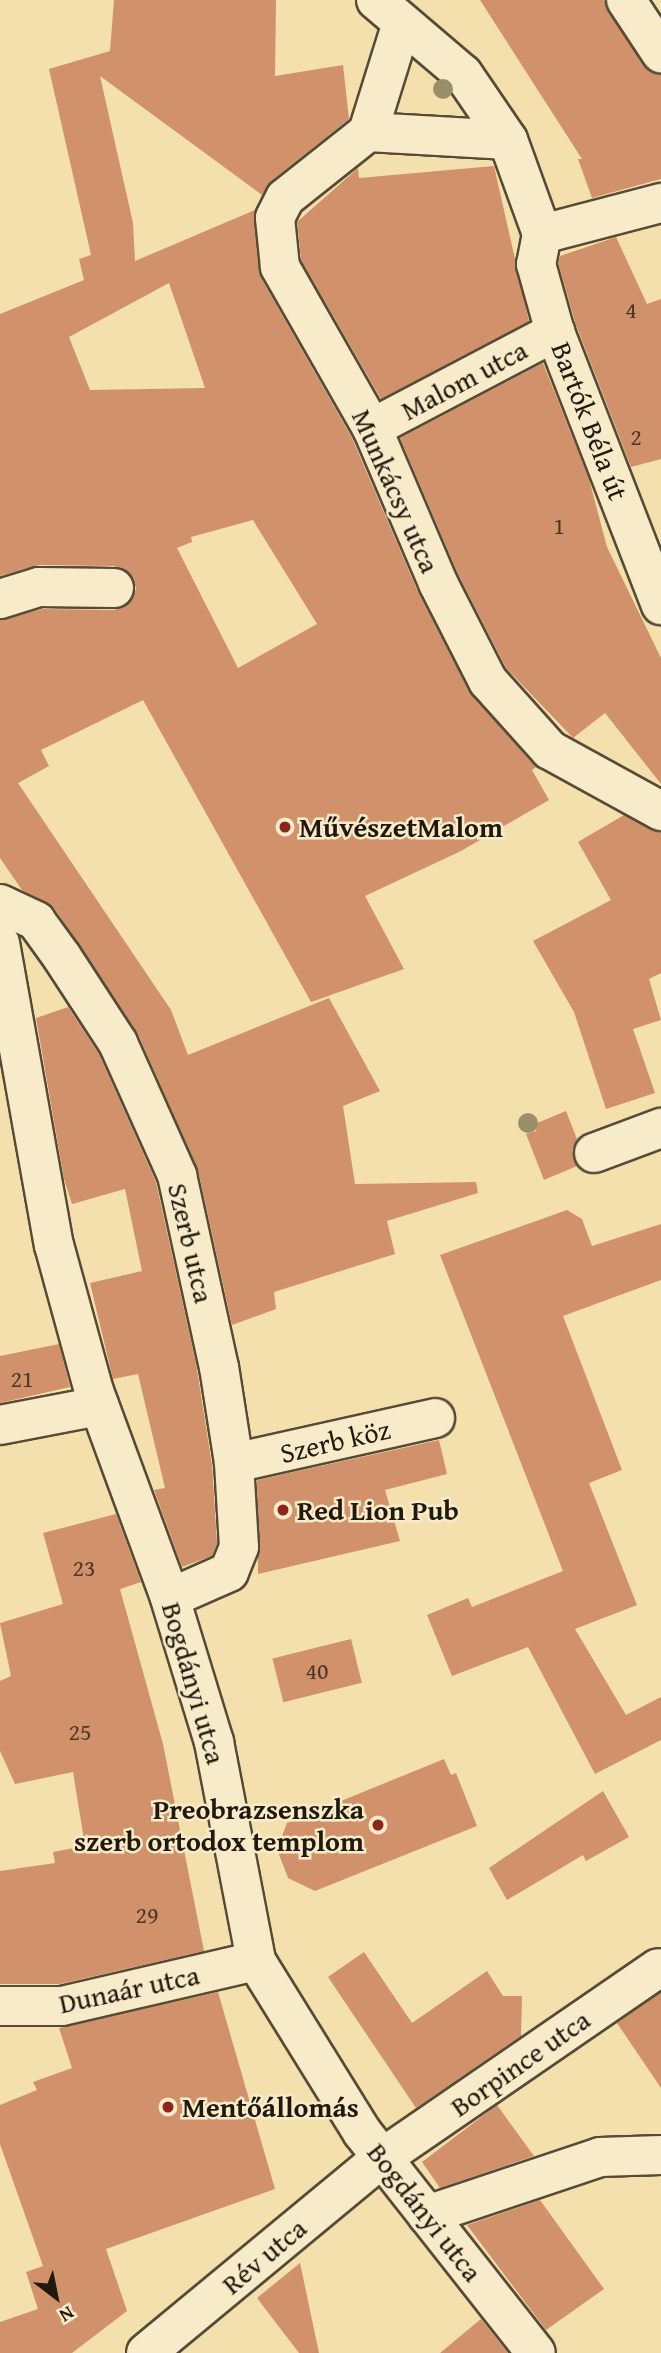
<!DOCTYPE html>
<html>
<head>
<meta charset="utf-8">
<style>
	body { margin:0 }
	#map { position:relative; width:661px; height:2353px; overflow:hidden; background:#f4e0ad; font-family:"Gentium Book Plus",serif }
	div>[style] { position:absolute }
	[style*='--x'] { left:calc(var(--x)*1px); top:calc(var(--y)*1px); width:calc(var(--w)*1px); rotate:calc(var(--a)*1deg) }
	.building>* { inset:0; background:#d1926b; transform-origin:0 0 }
	.roads { filter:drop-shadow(2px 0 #564b36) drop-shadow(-2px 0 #564b36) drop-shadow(0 2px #564b36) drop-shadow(0 -2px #564b36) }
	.minor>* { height:38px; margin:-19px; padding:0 19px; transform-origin:19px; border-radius:19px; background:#f8ebca }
	.trees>* { width:20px; height:20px; margin:-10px; border-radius:50%; background:#998f6a }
	.dots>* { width:19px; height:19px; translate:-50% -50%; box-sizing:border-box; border:4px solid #f8ebca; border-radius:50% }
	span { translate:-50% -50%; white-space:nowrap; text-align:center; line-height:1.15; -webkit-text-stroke:5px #f8ebca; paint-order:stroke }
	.number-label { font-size:24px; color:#4d3725 }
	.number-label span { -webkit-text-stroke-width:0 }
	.street-label { font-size:28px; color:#21190e }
	.poi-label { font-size:28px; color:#21190e; font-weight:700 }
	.left { translate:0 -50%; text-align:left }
	.right { translate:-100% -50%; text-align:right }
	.north { position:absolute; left:21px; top:2262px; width:70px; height:70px; -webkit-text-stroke:5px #f8ebca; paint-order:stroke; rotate:148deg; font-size:19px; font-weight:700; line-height:28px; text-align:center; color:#21190e }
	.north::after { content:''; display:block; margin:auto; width:24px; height:32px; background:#21190e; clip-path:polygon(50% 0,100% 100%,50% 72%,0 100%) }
</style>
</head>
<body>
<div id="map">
	<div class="building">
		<div style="clip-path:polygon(evenodd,114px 0,276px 0,275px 76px,343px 65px,349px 119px,271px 181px,262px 195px,100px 76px,133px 223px,135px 261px,255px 210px,261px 278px,352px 438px,418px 592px,469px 691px,536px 767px,532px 770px,549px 800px,461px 851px,365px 896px,404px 969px,311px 1002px,143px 700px,41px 750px,49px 766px,18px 783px,171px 1010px,188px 1055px,329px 998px,380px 1091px,343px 1106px,355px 1184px,476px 1182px,478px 1193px,387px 1221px,395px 1254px,274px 1292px,276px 1309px,232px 1325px,198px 1170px,138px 1034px,54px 908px,22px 890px,0 858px,0 620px,42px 609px,114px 610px,132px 600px,136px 589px,133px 577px,114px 566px,39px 565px,0 576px,0 314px,84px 280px,79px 259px,91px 255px,49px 69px,110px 51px,114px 0,169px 283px,205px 388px,90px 390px,69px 337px,169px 283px,114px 0,253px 520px,317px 624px,238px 668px,177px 548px,192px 542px,191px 537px,253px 520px)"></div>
		<div style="clip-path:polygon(480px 0,604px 0,643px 65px,661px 75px,661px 179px,592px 198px,578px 159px,582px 159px)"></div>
		<div style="clip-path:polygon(494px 166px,529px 321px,381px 399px,301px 260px,297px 222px,358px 168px,359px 178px)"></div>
		<div style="clip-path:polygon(616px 237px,647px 304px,661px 299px,661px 459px,631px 467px,576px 325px,558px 263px,560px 256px)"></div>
		<div style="clip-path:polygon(543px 363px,589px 479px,607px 547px,661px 658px,661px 784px,605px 713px,573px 738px,506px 668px,458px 574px,400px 438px)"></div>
		<div style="clip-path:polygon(624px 815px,661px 833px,661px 973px,649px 979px,661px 1020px,633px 1029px,655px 1093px,606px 1109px,574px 1012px,533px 941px,611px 900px,578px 842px)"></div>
		<div style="clip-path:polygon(68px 1007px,99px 1054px,156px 1182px,196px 1363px,212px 1465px,217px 1543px,212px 1556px,182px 1567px,154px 1490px,165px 1488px,138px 1374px,113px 1379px,90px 1283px,142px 1271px,125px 1189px,72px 1204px,64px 1179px,36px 1018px)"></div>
		<div style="clip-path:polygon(566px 1111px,577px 1139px,572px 1150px,577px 1166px,544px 1180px,526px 1134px,536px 1131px,537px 1123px)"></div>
		<div style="clip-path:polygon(567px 1210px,582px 1219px,592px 1246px,661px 1224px,661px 1280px,563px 1316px,622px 1470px,589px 1483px,637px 1605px,575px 1629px,626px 1715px,661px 1697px,661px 1740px,595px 1774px,528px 1647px,452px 1676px,427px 1615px,468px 1598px,472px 1607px,563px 1571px,440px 1255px)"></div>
		<div style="clip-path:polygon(59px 1344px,70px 1387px,0 1403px,0 1356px)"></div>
		<div style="clip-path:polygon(439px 1440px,447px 1474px,385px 1490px,400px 1541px,258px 1574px,257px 1480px)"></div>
		<div style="clip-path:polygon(116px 1514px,141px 1582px,120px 1589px,163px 1744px,204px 1951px,60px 1984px,0 1984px,0 1871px,55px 1863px,53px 1852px,85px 1846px,73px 1772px,15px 1784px,0 1751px,0 1681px,11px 1676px,0 1623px,63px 1604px,43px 1533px)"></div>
		<div style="left:351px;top:1639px;width:45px;height:81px;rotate:76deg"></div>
		<div style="clip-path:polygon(444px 1759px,451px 1775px,456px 1773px,477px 1826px,315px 1891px,288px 1878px,277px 1849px,287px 1823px)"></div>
		<div style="clip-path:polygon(603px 1791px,629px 1837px,586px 1861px,583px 1855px,507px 1900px,489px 1868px)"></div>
		<div style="clip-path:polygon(364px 1952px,412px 2023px,487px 1971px,503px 1996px,522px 1996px,521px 2036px,416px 2108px,328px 1977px)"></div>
		<div style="clip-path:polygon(218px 1992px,275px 2189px,106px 2249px,127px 2311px,72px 2353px,0 2353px,0 2322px,38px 2309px,26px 2272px,43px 2266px,0 2144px,0 2105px,37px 2090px,33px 2082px,72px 2068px,59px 2028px)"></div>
		<div style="clip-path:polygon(661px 1992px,661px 2088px,617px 2023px)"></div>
		<div style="clip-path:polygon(497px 2105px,534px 2156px,440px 2188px,422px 2162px)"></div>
		<div style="clip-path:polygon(540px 2200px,604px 2289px,546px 2330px,467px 2225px)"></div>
		<div style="clip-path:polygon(300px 2263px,319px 2353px,299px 2353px,257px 2298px)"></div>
		<div style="clip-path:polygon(481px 2319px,508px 2353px,440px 2353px)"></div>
	</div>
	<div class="roads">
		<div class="minor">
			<div style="--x:376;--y:0;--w:114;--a:40.4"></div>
			<div style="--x:463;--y:74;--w:80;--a:55.7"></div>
			<div style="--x:508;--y:140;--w:100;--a:70.1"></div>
			<div style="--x:542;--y:234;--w:31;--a:101"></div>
			<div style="--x:536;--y:264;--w:71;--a:74.4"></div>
			<div style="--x:555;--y:332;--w:293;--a:68.8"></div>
			<div style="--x:626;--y:0;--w:64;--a:56.6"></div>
			<div style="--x:401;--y:26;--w:111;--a:107.3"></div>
			<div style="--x:368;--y:132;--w:140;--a:3.3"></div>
			<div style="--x:368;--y:132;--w:106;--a:141.5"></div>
			<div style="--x:285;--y:198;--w:22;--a:117"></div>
			<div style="--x:275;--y:218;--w:49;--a:84.2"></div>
			<div style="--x:280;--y:267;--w:185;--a:60.3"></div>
			<div style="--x:372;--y:428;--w:168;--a:66.9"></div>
			<div style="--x:438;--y:583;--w:110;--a:63"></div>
			<div style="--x:488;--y:681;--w:93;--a:48.1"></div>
			<div style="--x:550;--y:750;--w:127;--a:28.8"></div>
			<div style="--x:542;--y:234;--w:123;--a:-14.6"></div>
			<div style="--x:372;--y:428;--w:207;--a:-27.7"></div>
			<div style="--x:0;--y:599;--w:41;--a:-17.1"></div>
			<div style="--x:39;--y:587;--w:75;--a:0.8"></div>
			<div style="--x:0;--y:904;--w:40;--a:25"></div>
			<div style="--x:36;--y:921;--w:44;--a:54.2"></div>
			<div style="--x:62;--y:957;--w:103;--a:56.9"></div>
			<div style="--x:118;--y:1043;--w:145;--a:65.9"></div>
			<div style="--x:177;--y:1175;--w:197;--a:77.7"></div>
			<div style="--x:219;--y:1367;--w:97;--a:81.1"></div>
			<div style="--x:234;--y:1463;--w:84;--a:86.6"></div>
			<div style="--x:239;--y:1547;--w:27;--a:112"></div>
			<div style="--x:229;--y:1572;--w:64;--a:156.2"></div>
			<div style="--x:0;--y:943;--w:307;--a:79.9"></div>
			<div style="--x:54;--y:1245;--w:151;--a:74.7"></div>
			<div style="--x:94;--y:1391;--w:221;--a:69.8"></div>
			<div style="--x:170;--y:1598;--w:151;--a:73"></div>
			<div style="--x:214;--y:1742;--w:223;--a:79.1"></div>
			<div style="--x:256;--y:1961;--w:201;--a:58.2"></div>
			<div style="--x:362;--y:2132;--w:281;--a:51.8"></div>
			<div style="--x:594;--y:1153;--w:72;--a:-20.5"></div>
			<div style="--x:0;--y:1425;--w:101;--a:-10.9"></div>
			<div style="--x:234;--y:1463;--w:206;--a:-12.6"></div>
			<div style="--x:0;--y:2006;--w:62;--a:0"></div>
			<div style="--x:62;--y:2006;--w:199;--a:-13.1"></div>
			<div style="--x:427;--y:2215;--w:182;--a:-18.5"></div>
			<div style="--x:600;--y:2157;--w:61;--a:-1.9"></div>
			<div style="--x:146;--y:2353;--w:306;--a:-39.6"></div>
			<div style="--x:382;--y:2158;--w:335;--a:-34.5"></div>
		</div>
	</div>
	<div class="trees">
		<div style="left:443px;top:89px"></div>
		<div style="left:528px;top:1123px"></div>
	</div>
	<div class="dots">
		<div style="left:285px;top:827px;background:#8f2418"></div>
		<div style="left:283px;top:1510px;background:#8f2418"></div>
		<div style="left:378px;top:1825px;background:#8f2418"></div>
		<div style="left:168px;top:2107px;background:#8f2418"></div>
	</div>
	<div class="number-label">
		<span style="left:631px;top:310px">4</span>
		<span style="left:636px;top:437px">2</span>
		<span style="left:559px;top:526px">1</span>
		<span style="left:22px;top:1379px">21</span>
		<span style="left:84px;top:1568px">23</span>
		<span style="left:317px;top:1671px">40</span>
		<span style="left:80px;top:1732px">25</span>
		<span style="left:147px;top:1915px">29</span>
	</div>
	<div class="street-label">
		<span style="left:464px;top:380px;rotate:-28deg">Malom utca</span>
		<span style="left:590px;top:421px;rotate:69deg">Bartók Béla út</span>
		<span style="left:396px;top:491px;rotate:66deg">Munkácsy utca</span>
		<span style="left:191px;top:1243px;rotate:77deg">Szerb utca</span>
		<span style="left:335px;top:1441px;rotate:-13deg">Szerb köz</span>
		<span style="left:194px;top:1683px;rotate:74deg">Bogdányi utca</span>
		<span style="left:129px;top:1989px;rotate:-12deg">Dunaár utca</span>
		<span style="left:520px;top:2063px;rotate:-35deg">Borpince utca</span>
		<span style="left:425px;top:2212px;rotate:52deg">Bogdányi utca</span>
		<span style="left:264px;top:2256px;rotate:-40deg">Rév utca</span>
	</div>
	<div class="poi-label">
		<span class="left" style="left:299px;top:827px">MűvészetMalom</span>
		<span class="left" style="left:297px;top:1510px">Red Lion Pub</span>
		<span class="right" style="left:364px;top:1825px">Preobrazsenszka<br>szerb ortodox templom</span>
		<span class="left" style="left:182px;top:2107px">Mentőállomás</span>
	</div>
	<div class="north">N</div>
</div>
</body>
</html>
